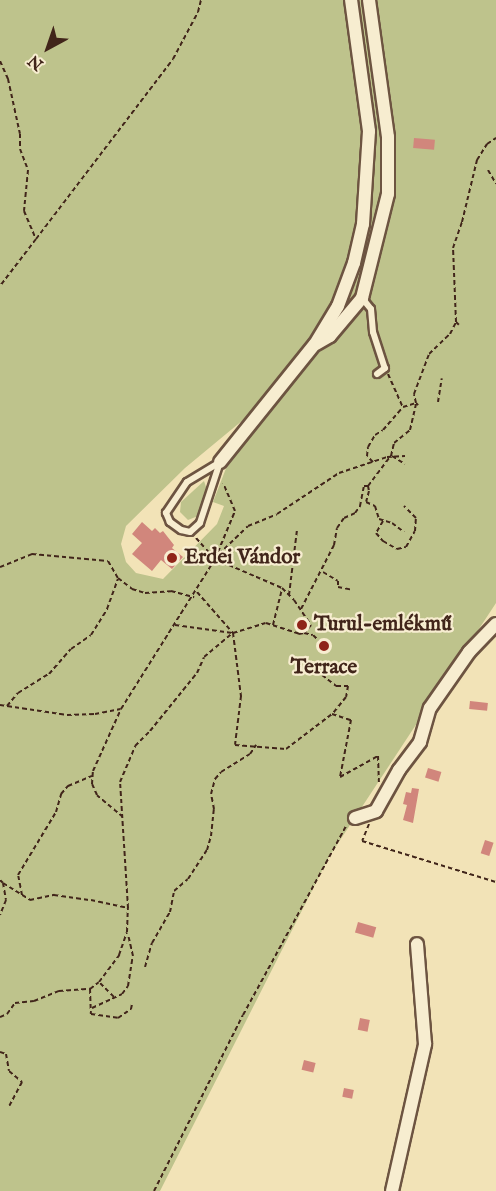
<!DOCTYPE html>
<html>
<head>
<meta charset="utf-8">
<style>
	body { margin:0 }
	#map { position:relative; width:496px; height:1191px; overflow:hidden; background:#f2e3b7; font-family:"IM FELL English",serif }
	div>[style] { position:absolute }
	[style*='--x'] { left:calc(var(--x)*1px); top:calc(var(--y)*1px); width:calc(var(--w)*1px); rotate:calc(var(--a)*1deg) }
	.green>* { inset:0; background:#bec38c }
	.building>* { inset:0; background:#d1867c; transform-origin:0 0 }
	.path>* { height:2px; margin-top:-1px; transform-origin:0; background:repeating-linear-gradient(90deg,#41251a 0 4.5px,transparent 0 7.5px) }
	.roads { filter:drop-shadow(2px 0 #6d5441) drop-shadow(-2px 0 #6d5441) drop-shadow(0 2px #6d5441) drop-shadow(0 -2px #6d5441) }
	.service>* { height:6px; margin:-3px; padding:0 3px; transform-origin:3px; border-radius:3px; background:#f7edd0 }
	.minor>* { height:12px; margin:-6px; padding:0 6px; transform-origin:6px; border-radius:6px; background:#f7edd0 }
	.dots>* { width:16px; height:16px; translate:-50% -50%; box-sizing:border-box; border:3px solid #f7edd0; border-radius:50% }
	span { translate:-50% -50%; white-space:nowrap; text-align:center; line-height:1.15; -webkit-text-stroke:4.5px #f7edd0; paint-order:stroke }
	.poi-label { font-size:21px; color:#41251a; font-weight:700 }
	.left { translate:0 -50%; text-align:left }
	.north { position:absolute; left:18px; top:18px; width:60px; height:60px; -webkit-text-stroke:4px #f7edd0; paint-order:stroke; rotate:220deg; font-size:16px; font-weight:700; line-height:24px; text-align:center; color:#41251a }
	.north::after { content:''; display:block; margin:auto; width:21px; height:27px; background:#41251a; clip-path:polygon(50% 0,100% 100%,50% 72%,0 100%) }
</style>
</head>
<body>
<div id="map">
	<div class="green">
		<div style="clip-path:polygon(evenodd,0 0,496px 0,496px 603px,329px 857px,160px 1191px,0 1191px,0 0,249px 415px,259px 424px,230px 458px,213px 502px,224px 506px,217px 524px,163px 579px,136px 573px,126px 562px,121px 544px,126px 526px,185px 468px,249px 415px)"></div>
		<div style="clip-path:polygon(204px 481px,207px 490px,201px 511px,198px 516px,188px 520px,180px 512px,181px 502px)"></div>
	</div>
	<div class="building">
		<div style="left:414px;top:138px;width:21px;height:10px;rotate:5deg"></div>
		<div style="clip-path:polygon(142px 522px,152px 531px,155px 528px,160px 533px,163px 531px,174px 545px,172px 548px,183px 557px,172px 569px,161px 560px,152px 571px,132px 554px,142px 543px,132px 534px)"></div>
		<div style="left:470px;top:701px;width:18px;height:8px;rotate:6deg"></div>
		<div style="left:428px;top:768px;width:14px;height:10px;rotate:17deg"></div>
		<div style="clip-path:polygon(412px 788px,419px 789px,413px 823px,403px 820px,407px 805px,403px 804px,406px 792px,411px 793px)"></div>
		<div style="left:485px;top:840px;width:9px;height:14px;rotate:18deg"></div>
		<div style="left:358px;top:922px;width:19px;height:11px;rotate:16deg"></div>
		<div style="left:360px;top:1018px;width:10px;height:12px;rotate:11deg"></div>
		<div style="left:304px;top:1060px;width:12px;height:10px;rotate:14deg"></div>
		<div style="left:344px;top:1088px;width:10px;height:9px;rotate:11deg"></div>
	</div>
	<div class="path">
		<div style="--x:0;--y:61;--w:20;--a:66"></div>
		<div style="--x:8;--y:79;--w:56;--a:77.7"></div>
		<div style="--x:20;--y:134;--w:15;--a:90"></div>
		<div style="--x:20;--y:149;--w:22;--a:69"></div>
		<div style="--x:28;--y:170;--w:41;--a:95.6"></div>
		<div style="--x:24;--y:211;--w:30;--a:67"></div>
		<div style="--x:36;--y:239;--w:59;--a:127.5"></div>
		<div style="--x:488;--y:170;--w:16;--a:60"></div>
		<div style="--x:36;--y:239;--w:226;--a:-52.7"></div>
		<div style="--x:173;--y:59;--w:53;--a:-62"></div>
		<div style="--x:198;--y:12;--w:12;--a:-76"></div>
		<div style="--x:456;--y:322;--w:74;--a:-92.3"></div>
		<div style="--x:453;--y:248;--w:28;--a:-71"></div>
		<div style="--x:462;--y:222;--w:64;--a:-76.4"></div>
		<div style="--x:477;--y:160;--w:19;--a:-58"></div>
		<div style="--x:487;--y:144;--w:11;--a:-34"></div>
		<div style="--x:388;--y:374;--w:36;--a:66"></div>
		<div style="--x:438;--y:402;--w:24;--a:-81"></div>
		<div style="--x:392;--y:456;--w:15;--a:32"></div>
		<div style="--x:373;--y:462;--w:8;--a:-135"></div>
		<div style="--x:367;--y:456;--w:9;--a:-84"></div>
		<div style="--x:368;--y:447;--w:14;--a:-60"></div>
		<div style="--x:375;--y:435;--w:9;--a:-32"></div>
		<div style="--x:383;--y:430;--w:30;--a:-49"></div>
		<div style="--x:403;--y:407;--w:14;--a:-17"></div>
		<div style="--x:416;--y:403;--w:9;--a:-103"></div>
		<div style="--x:414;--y:394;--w:43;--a:-69.4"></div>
		<div style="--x:429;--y:354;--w:29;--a:-44"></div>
		<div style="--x:450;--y:334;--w:13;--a:-63"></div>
		<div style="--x:456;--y:322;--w:4;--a:45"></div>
		<div style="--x:368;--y:486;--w:38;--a:-53"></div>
		<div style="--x:391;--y:456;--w:13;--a:-77"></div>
		<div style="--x:394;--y:443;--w:21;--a:-39"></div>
		<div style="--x:410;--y:430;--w:28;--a:-77"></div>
		<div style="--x:416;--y:403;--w:3;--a:45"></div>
		<div style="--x:383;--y:521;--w:14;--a:120"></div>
		<div style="--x:376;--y:533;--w:11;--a:49"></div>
		<div style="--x:383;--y:541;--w:16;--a:30"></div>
		<div style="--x:397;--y:549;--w:9;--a:-13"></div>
		<div style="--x:406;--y:547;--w:18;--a:-61"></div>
		<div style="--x:415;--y:531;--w:13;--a:-86"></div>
		<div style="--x:416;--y:518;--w:17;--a:-135"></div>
		<div style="--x:196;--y:538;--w:28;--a:48"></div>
		<div style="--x:215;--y:559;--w:73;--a:23.4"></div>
		<div style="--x:282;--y:588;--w:17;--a:45"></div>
		<div style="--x:294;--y:600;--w:30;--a:56"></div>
		<div style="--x:311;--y:625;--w:11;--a:131"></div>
		<div style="--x:219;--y:554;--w:40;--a:-44"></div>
		<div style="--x:248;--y:526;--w:31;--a:-22"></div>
		<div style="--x:277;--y:514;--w:74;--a:-33.5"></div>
		<div style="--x:339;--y:473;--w:51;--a:-18.4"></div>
		<div style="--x:387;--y:457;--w:18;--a:-3"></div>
		<div style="--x:0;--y:567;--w:35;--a:-22"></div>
		<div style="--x:32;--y:554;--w:76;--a:5.3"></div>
		<div style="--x:108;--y:561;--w:20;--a:60"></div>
		<div style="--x:118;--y:578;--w:18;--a:38"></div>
		<div style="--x:132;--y:589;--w:14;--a:17"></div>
		<div style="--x:145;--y:593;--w:26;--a:-4"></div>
		<div style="--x:171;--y:591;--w:24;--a:15"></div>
		<div style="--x:323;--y:572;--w:17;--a:31"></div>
		<div style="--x:338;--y:581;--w:6;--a:90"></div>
		<div style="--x:338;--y:587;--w:15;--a:11"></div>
		<div style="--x:197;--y:592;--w:55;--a:48.7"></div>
		<div style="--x:233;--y:633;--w:64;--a:82.8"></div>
		<div style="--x:241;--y:696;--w:49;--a:97"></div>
		<div style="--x:235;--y:745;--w:51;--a:4.5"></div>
		<div style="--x:286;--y:749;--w:58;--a:-37.3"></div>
		<div style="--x:332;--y:714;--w:20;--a:18"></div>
		<div style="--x:351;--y:720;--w:58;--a:100.9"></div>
		<div style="--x:340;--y:777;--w:43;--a:-28.9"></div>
		<div style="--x:378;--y:756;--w:26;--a:88"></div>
		<div style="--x:289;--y:595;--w:65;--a:-83"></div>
		<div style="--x:301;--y:609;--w:72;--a:-62.7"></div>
		<div style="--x:334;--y:545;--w:17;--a:-80"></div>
		<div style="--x:337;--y:528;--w:12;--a:-55"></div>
		<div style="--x:344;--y:518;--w:12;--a:-24"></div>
		<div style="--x:355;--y:513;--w:9;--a:-54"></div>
		<div style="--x:360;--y:506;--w:20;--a:-79"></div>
		<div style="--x:364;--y:486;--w:4;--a:0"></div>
		<div style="--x:368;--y:486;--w:5;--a:79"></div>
		<div style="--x:369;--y:491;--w:11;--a:105"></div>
		<div style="--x:366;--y:502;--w:10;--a:24"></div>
		<div style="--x:375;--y:506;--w:14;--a:73"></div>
		<div style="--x:379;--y:519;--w:14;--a:17"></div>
		<div style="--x:392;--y:523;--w:15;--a:37"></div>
		<div style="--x:175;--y:625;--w:58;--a:8"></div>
		<div style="--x:273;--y:625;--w:38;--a:-76"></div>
		<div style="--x:315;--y:662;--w:15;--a:62"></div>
		<div style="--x:322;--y:675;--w:18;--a:38"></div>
		<div style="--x:336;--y:686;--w:12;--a:0"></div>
		<div style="--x:348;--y:686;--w:11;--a:100"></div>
		<div style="--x:346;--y:697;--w:22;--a:129"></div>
		<div style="--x:0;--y:705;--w:68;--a:8.5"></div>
		<div style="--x:67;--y:715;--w:28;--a:-2"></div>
		<div style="--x:95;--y:714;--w:26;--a:-11"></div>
		<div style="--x:7;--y:706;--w:17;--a:-50"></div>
		<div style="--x:18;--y:693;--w:36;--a:-32"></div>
		<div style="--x:49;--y:674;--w:33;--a:-49"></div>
		<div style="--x:71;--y:649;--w:24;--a:-35"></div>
		<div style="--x:91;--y:635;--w:31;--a:-58"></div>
		<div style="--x:107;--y:609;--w:32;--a:-70"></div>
		<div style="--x:123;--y:817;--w:34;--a:-140"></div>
		<div style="--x:97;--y:795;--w:12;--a:-114"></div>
		<div style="--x:92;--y:784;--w:13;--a:-86"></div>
		<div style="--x:93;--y:771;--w:68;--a:-65.7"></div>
		<div style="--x:121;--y:709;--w:177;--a:-57.9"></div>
		<div style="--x:215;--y:559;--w:52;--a:-67.4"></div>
		<div style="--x:235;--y:511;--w:30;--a:-113"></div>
		<div style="--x:369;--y:824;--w:18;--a:112"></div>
		<div style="--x:362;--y:841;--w:140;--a:17"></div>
		<div style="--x:0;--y:880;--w:4;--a:45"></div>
		<div style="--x:3;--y:883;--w:17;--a:80"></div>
		<div style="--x:6;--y:900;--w:16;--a:112"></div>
		<div style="--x:3;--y:883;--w:32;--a:32"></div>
		<div style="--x:30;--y:900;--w:25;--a:-12"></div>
		<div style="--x:54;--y:895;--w:37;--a:8"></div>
		<div style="--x:91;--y:900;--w:38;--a:12"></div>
		<div style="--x:22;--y:895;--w:20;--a:-101"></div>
		<div style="--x:18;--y:875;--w:74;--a:-58.9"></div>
		<div style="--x:56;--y:812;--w:19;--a:-74"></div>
		<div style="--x:61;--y:794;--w:11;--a:-49"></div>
		<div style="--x:68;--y:786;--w:26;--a:-23"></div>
		<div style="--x:145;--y:967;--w:25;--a:-74"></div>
		<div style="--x:152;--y:943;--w:36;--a:-60"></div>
		<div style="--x:170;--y:912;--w:21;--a:-79"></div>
		<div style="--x:174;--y:891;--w:18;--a:-41"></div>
		<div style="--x:188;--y:879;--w:35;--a:-57"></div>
		<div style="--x:207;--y:850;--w:15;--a:-74"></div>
		<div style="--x:211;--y:836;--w:27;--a:-84"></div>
		<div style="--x:214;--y:809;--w:15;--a:-101"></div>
		<div style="--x:211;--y:794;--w:16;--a:-75"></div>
		<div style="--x:215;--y:779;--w:9;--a:-49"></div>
		<div style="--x:221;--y:772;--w:34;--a:-32"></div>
		<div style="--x:250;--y:754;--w:11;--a:-56"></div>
		<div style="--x:100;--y:983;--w:20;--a:45"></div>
		<div style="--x:90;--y:989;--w:25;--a:88"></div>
		<div style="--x:91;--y:1014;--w:27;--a:8"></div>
		<div style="--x:118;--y:1018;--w:16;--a:-35"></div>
		<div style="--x:131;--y:1009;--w:5;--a:-79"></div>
		<div style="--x:92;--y:1008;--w:33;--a:-25"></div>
		<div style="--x:122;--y:994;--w:10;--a:-53"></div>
		<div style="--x:128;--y:986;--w:30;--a:-81"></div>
		<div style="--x:133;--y:956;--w:22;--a:-103"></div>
		<div style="--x:0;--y:1017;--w:8;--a:-23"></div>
		<div style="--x:7;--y:1014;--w:14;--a:-54"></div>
		<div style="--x:15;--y:1003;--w:19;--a:-6"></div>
		<div style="--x:34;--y:1001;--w:27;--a:-22"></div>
		<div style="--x:59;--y:991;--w:31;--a:-4"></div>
		<div style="--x:90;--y:989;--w:11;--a:-38"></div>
		<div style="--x:99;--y:982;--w:34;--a:-53"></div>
		<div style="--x:119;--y:955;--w:24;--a:-71"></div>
		<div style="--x:127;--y:932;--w:24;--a:-88"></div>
		<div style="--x:128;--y:908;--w:126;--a:-93.6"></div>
		<div style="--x:120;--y:782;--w:39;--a:-67"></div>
		<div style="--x:135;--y:746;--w:21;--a:-45"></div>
		<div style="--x:150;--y:731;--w:75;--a:-51"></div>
		<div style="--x:197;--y:673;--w:17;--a:-66"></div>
		<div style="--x:204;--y:657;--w:38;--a:-40"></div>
		<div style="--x:233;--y:633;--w:34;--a:-17"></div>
		<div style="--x:266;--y:623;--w:35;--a:18"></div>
		<div style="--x:299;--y:634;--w:5;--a:-11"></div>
		<div style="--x:304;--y:633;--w:9;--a:13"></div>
		<div style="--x:313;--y:635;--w:16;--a:45"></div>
		<div style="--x:0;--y:1052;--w:6;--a:18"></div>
		<div style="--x:6;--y:1054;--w:17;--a:80"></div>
		<div style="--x:9;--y:1071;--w:17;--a:40"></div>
		<div style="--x:22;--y:1082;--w:27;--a:118"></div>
		<div style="--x:154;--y:1191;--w:197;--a:-63.2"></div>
		<div style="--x:243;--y:1015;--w:215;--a:-61.4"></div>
	</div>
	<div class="roads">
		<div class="service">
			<div style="--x:362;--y:298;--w:14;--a:51"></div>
			<div style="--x:371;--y:309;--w:23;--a:85"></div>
			<div style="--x:373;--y:332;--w:38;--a:72"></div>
			<div style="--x:385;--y:368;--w:10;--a:143"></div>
			<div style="--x:220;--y:462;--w:64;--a:108.2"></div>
			<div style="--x:200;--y:523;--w:13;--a:138"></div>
			<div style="--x:190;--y:532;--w:9;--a:-167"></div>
			<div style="--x:181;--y:530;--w:14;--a:-144"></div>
			<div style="--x:170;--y:522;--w:10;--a:-114"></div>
			<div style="--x:166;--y:513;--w:37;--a:-56"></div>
			<div style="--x:187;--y:482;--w:39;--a:-31"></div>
		</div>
		<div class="minor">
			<div style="--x:316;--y:344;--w:16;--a:-30"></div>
			<div style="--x:330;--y:336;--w:50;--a:-49.9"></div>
			<div style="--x:362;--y:298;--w:107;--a:-76"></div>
			<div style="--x:388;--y:194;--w:57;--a:-90"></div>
			<div style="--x:388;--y:137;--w:138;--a:-97.9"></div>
			<div style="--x:220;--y:462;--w:151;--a:-51.2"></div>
			<div style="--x:315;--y:344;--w:44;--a:-58.8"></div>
			<div style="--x:338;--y:306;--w:46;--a:-69.6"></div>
			<div style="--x:354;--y:263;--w:40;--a:-77"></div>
			<div style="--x:363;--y:224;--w:93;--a:-86.3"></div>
			<div style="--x:369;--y:131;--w:132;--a:-97.8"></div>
			<div style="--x:355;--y:818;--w:22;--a:-18"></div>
			<div style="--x:376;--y:811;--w:47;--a:-60.7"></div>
			<div style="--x:399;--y:770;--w:35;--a:-53"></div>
			<div style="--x:420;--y:742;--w:35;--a:-74"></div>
			<div style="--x:430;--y:708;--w:68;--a:-55.1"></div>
			<div style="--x:469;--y:652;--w:39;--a:-46"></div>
			<div style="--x:392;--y:1191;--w:151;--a:-77.3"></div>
			<div style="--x:425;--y:1044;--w:100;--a:-94.6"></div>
		</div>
	</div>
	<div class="dots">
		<div style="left:172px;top:558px;background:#8f2418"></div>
		<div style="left:302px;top:625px;background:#8f2418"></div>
		<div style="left:324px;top:646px;background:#8f2418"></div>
	</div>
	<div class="poi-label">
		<span class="left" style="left:184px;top:558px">Erdei Vándor</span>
		<span class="left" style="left:314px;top:625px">Turul-emlékmű</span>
		<span style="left:324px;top:668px">Terrace</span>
	</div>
	<div class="north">N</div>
</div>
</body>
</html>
